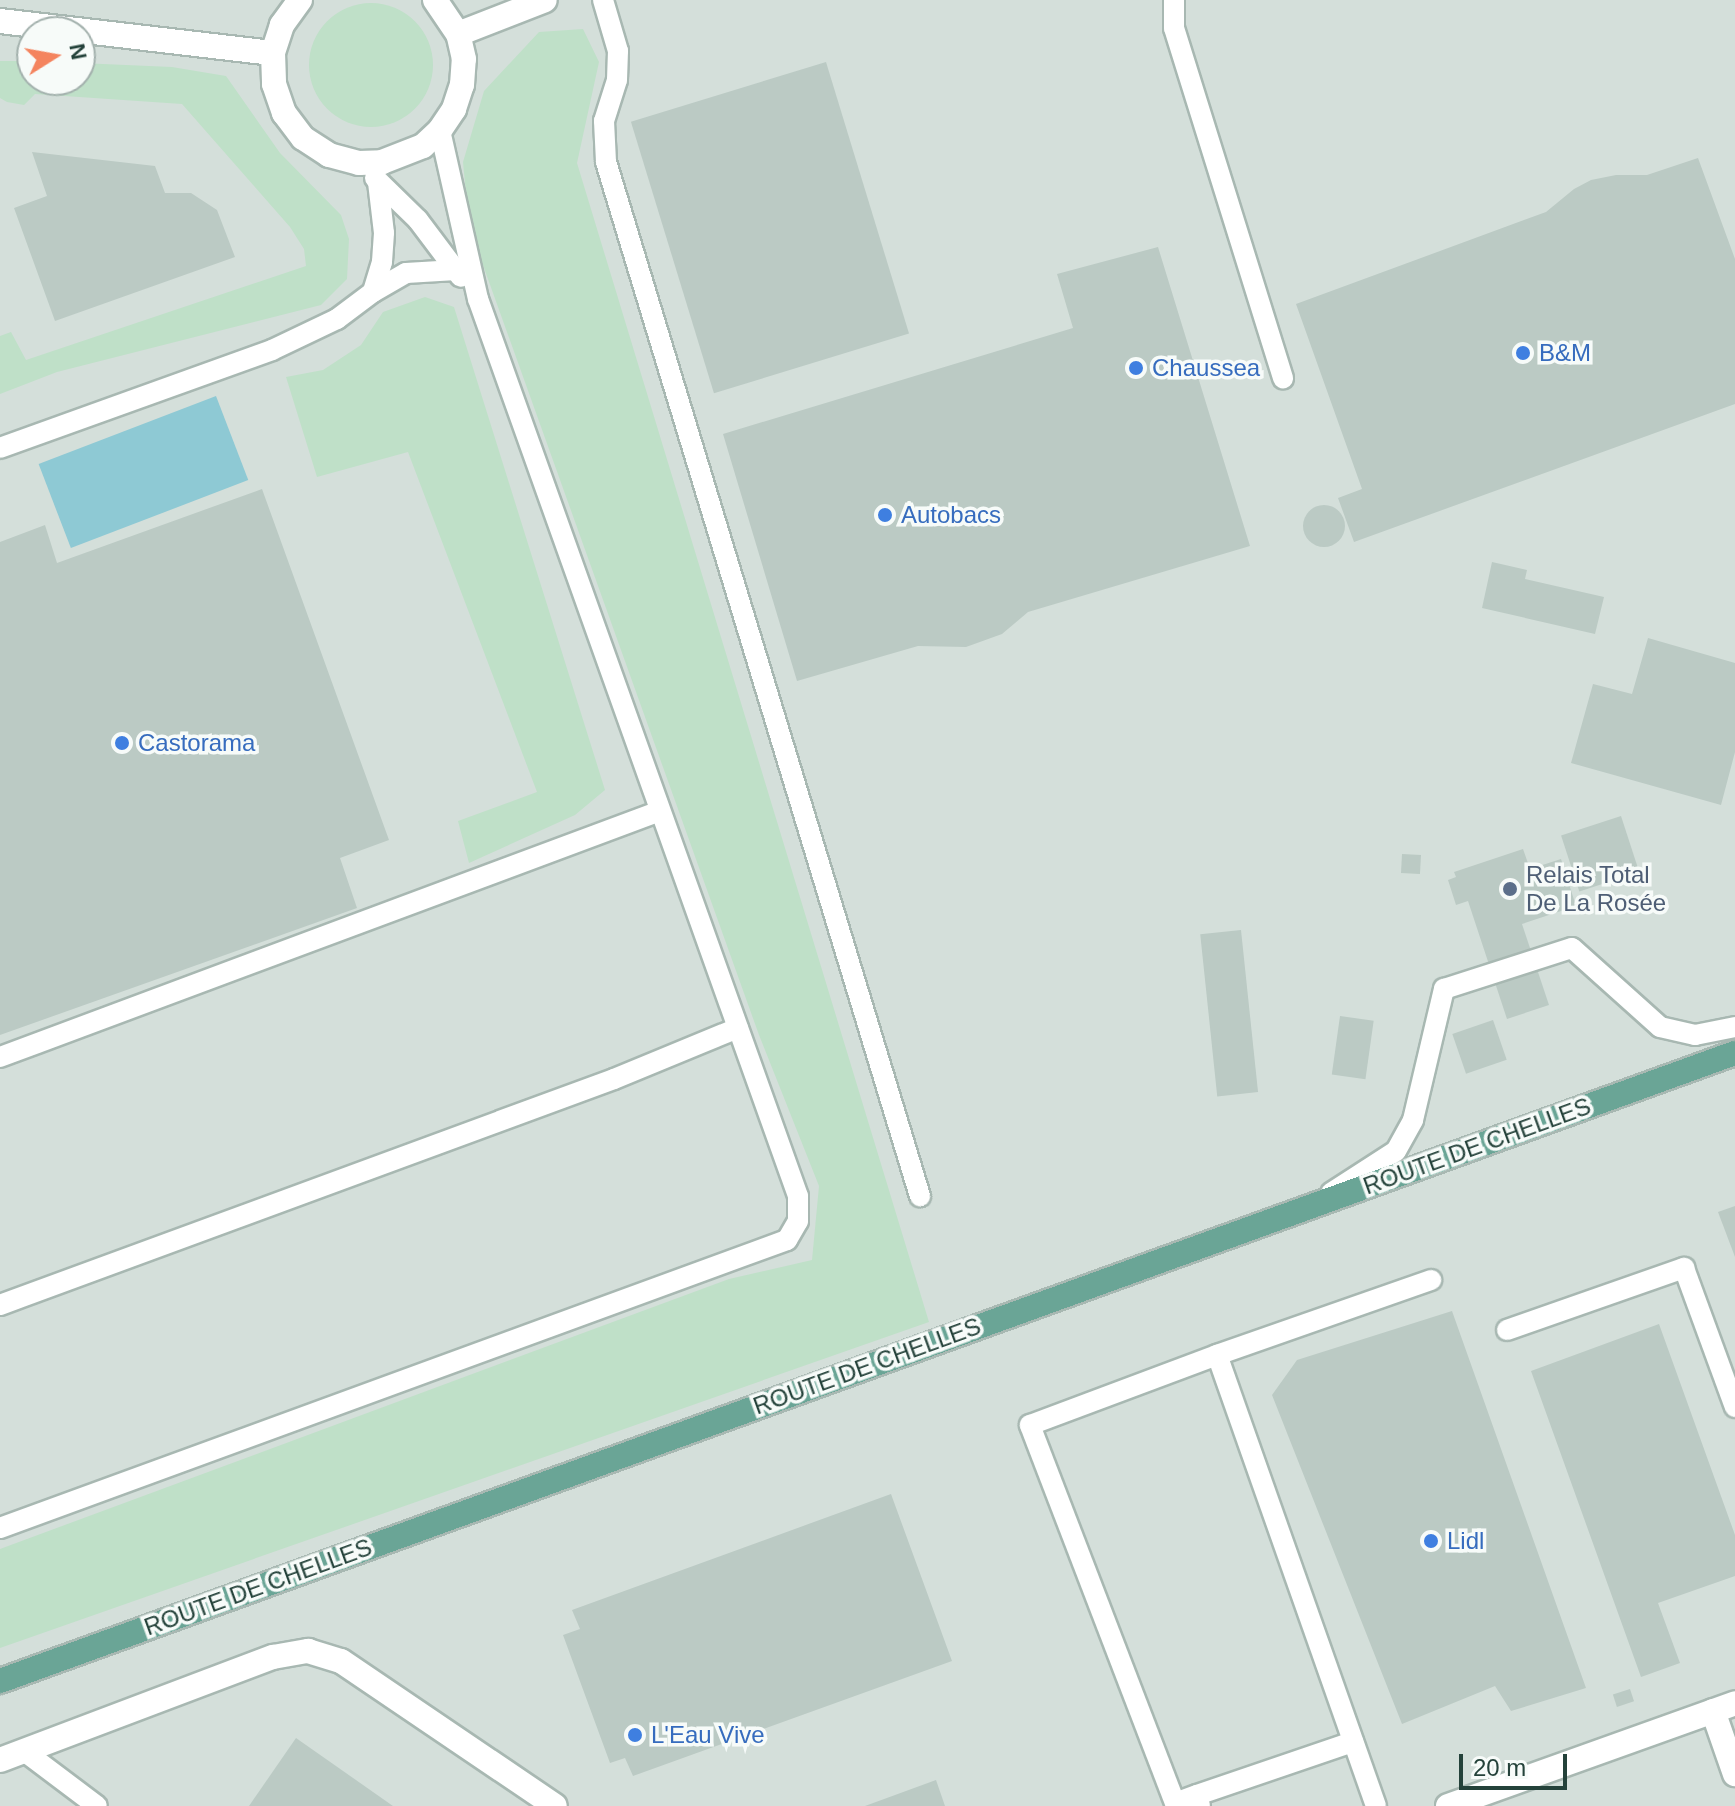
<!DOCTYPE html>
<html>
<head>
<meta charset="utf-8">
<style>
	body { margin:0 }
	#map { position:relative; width:1735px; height:1806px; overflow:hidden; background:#e6efeb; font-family:Helvetica,sans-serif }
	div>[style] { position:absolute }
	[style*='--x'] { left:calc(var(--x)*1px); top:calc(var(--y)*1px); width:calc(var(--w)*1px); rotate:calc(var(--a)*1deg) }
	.built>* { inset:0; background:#d4dfda }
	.green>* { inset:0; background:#bfe0c8 }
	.round { border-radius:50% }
	.water>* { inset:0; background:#8ec9d4; transform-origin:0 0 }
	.building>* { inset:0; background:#bbcac4; transform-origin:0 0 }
	.roads { filter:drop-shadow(2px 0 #a8b8b2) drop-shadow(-2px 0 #a8b8b2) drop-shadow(0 2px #a8b8b2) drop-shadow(0 -2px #a8b8b2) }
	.service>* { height:20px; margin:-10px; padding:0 10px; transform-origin:10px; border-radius:10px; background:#fff }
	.minor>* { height:24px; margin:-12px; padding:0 12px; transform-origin:12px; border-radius:12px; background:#fff }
	.primary>* { height:24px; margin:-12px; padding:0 12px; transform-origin:12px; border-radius:12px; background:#6aa596 }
	.dots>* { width:22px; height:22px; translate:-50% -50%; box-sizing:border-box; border:4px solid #f7fbf9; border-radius:50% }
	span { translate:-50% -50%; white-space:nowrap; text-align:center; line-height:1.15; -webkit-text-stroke:7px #f7fbf9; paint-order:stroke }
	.shop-label { font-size:24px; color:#366cbe }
	.left { translate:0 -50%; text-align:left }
	.service-label { font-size:24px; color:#4e5e75 }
	.street-label { font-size:24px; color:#24423a }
	.north { position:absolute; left:16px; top:16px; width:80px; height:80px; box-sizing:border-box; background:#f7fbf9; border:2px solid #a3b1ad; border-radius:50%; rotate:79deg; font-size:22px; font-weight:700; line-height:32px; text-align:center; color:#24423a }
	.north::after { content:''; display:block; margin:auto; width:28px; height:36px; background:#f4845f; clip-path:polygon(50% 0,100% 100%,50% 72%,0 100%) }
	.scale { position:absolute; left:1459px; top:1754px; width:108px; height:36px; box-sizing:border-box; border:4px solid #24423a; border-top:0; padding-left:10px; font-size:24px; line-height:28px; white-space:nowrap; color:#24423a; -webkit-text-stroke:6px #f7fbf9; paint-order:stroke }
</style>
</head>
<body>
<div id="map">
	<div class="built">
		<div style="clip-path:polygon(evenodd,0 0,1735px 0,1735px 1806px,0 1806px,0 0,32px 32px,80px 32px,80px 80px,32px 80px,32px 32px)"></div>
	</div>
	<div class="green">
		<div class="round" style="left:309px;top:3px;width:124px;height:124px"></div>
		<div style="clip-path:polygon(583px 29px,599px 62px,577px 163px,929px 1322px,0 1648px,0 1549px,729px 1279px,812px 1260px,819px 1186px,759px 1035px,469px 226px,463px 162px,484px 91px,539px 32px)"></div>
		<div style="clip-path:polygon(0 61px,32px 61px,32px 80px,80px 80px,80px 63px,172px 67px,226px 76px,280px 153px,341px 215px,349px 239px,347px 279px,321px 305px,57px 372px,0 394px,0 336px,11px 332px,26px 360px,306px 266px,304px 249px,290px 227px,182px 104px,35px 94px,24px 105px,7px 102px,0 98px)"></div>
		<div style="clip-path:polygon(425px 297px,454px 307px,605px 790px,575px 815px,469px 863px,458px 821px,537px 792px,408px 452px,317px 477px,286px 377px,323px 370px,361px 345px,383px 312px)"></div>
	</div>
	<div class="water">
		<div style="left:216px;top:396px;width:90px;height:190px;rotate:69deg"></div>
	</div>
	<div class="building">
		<div style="left:826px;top:62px;width:284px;height:204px;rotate:73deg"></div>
		<div style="clip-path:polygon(32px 152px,155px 166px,165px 193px,191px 193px,217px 210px,235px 257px,55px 321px,14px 208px,47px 196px)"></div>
		<div style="clip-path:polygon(1698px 158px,1735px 259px,1735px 404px,1354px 542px,1338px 498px,1362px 489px,1296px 304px,1546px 212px,1574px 189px,1591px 180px,1616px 175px,1647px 175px)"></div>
		<div style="clip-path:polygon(1158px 247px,1250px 546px,1028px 612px,1002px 634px,966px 647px,918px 646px,797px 681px,723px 434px,1073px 328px,1057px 274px)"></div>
		<div style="clip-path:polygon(262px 489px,389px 840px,340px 858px,357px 908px,0 1035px,0 542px,45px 525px,57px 563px)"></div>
		<div class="round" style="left:1303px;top:505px;width:42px;height:42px"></div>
		<div style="clip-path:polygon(1492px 562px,1527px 570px,1525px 579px,1604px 597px,1595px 634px,1482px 608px)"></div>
		<div style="clip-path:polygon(1648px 638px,1735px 663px,1735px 752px,1721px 805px,1571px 763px,1593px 684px,1632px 694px)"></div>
		<div style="left:1621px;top:816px;width:59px;height:63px;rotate:72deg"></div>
		<div style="clip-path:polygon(1523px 849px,1530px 869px,1561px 859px,1576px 906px,1522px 924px,1549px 1005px,1507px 1019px,1468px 901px,1456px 905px,1448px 880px,1456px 877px,1454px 872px)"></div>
		<div style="left:1402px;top:854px;width:19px;height:19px;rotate:3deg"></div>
		<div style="left:1241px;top:930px;width:163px;height:41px;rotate:84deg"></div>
		<div style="left:1340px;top:1016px;width:34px;height:59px;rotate:8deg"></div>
		<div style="left:1493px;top:1020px;width:42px;height:43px;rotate:71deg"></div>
		<div style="clip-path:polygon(1735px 1206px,1735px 1257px,1718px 1212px)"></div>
		<div style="clip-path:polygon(1452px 1311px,1586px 1688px,1511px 1711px,1495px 1686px,1402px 1724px,1272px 1395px,1297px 1360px)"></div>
		<div style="clip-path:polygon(1659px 1324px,1735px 1535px,1735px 1576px,1658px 1603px,1680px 1663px,1641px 1677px,1531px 1371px)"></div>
		<div style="clip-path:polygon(891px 1494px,952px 1661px,633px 1776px,625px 1758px,610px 1763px,563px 1635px,580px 1629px,572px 1610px)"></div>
		<div style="left:1630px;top:1689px;width:13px;height:18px;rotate:72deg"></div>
		<div style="clip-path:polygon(296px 1738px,393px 1806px,249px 1806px)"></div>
		<div style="clip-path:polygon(936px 1780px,945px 1806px,865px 1806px)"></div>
	</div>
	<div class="roads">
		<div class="service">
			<div style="--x:603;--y:0;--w:53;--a:73.6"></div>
			<div style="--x:618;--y:51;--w:29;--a:92"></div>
			<div style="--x:617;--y:80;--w:43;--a:107.6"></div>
			<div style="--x:604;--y:121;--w:41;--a:87.2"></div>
			<div style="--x:606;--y:162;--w:1081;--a:73.11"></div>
			<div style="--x:1174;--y:0;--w:28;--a:90"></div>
			<div style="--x:1174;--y:28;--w:367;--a:72.7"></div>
			<div style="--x:375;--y:178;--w:60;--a:44.3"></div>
			<div style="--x:418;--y:220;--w:71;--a:53"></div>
			<div style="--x:378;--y:182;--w:51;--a:83.3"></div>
			<div style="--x:384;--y:233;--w:29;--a:94"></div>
			<div style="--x:382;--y:262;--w:31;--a:107"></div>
			<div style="--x:373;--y:292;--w:38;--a:-30"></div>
			<div style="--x:406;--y:273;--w:50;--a:-3.4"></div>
			<div style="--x:0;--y:448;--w:289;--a:-19.8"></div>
			<div style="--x:272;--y:350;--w:72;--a:-25.5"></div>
			<div style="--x:337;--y:319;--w:45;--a:-36.9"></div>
			<div style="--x:0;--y:1057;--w:704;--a:-20.44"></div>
			<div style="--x:1331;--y:1193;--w:77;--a:-32.9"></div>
			<div style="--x:1396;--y:1151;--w:35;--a:-61"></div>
			<div style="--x:1413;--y:1120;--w:135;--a:-76.7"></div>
			<div style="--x:1444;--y:989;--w:134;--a:-17.8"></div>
			<div style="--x:1572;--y:948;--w:118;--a:41.9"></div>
			<div style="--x:1660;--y:1027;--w:36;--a:13"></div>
			<div style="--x:1695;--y:1035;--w:41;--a:-11.3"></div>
			<div style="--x:0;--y:1305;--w:654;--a:-20.21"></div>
			<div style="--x:614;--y:1079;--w:134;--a:-22.4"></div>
			<div style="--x:1507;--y:1330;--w:188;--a:-19.3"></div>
			<div style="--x:1684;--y:1268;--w:148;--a:69.9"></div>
			<div style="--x:0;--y:1528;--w:838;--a:-20.1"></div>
			<div style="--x:787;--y:1240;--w:22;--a:-60"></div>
			<div style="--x:798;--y:1221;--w:25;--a:-90"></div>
			<div style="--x:798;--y:1196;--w:952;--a:-109.63"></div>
			<div style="--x:478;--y:299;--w:173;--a:-102.7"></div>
			<div style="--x:24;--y:1751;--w:91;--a:37"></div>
			<div style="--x:1197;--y:1795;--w:165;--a:-18.8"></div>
			<div style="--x:1200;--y:1806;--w:11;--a:-105"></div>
			<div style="--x:1197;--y:1795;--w:23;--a:160"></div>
			<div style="--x:1175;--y:1803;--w:405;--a:-111"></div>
			<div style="--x:1030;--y:1425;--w:200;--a:-20.5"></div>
			<div style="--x:1376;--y:1806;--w:478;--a:-109.4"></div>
			<div style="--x:1217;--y:1355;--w:227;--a:-19.3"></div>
		</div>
		<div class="minor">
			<div style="--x:300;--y:0;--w:31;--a:126"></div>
			<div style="--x:282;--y:25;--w:29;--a:108"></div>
			<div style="--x:273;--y:53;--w:31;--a:88"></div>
			<div style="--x:274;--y:84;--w:31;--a:71"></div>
			<div style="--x:284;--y:113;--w:31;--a:53"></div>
			<div style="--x:303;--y:138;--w:31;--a:33"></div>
			<div style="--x:329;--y:155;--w:31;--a:15"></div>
			<div style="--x:359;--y:163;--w:23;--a:-2"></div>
			<div style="--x:382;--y:162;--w:44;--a:-21.3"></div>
			<div style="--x:423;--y:146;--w:23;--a:-43"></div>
			<div style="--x:440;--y:130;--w:25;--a:-56"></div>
			<div style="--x:454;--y:109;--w:25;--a:-72"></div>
			<div style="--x:462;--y:85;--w:26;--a:-86"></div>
			<div style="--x:464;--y:59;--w:26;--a:-103"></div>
			<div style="--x:458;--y:34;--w:41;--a:-124.1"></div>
			<div style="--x:0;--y:21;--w:275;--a:6.7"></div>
			<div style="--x:458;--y:34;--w:93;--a:-21.3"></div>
			<div style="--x:1713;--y:1711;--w:67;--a:70.8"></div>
			<div style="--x:0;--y:1760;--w:292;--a:-20.7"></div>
			<div style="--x:273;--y:1657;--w:36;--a:-10"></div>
			<div style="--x:308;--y:1651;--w:34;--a:17"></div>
			<div style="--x:341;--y:1661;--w:258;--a:34.1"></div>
			<div style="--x:1448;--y:1806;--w:305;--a:-19.7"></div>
		</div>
		<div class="primary">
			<div style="--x:0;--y:1681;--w:1845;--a:-19.9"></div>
		</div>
	</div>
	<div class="dots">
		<div style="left:1523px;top:353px;background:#3f7fe0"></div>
		<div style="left:1136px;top:368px;background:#3f7fe0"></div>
		<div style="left:885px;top:515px;background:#3f7fe0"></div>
		<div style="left:122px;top:743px;background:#3f7fe0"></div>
		<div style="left:1510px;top:889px;background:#5c6f8a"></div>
		<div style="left:1431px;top:1541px;background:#3f7fe0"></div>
		<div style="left:635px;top:1735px;background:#3f7fe0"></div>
	</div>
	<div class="shop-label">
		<span class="left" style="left:1539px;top:353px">B&amp;M</span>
		<span class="left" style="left:1152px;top:368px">Chaussea</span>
		<span class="left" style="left:901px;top:515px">Autobacs</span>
		<span class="left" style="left:138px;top:743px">Castorama</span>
		<span class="left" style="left:1447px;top:1541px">Lidl</span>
		<span class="left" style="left:651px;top:1735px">L'Eau Vive</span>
	</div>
	<div class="service-label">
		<span class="left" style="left:1526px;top:889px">Relais Total<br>De La Rosée</span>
	</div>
	<div class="street-label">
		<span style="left:1477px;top:1146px;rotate:-20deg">ROUTE DE CHELLES</span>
		<span style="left:867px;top:1366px;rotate:-20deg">ROUTE DE CHELLES</span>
		<span style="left:258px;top:1587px;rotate:-20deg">ROUTE DE CHELLES</span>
	</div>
	<div class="north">N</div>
	<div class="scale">20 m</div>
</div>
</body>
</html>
